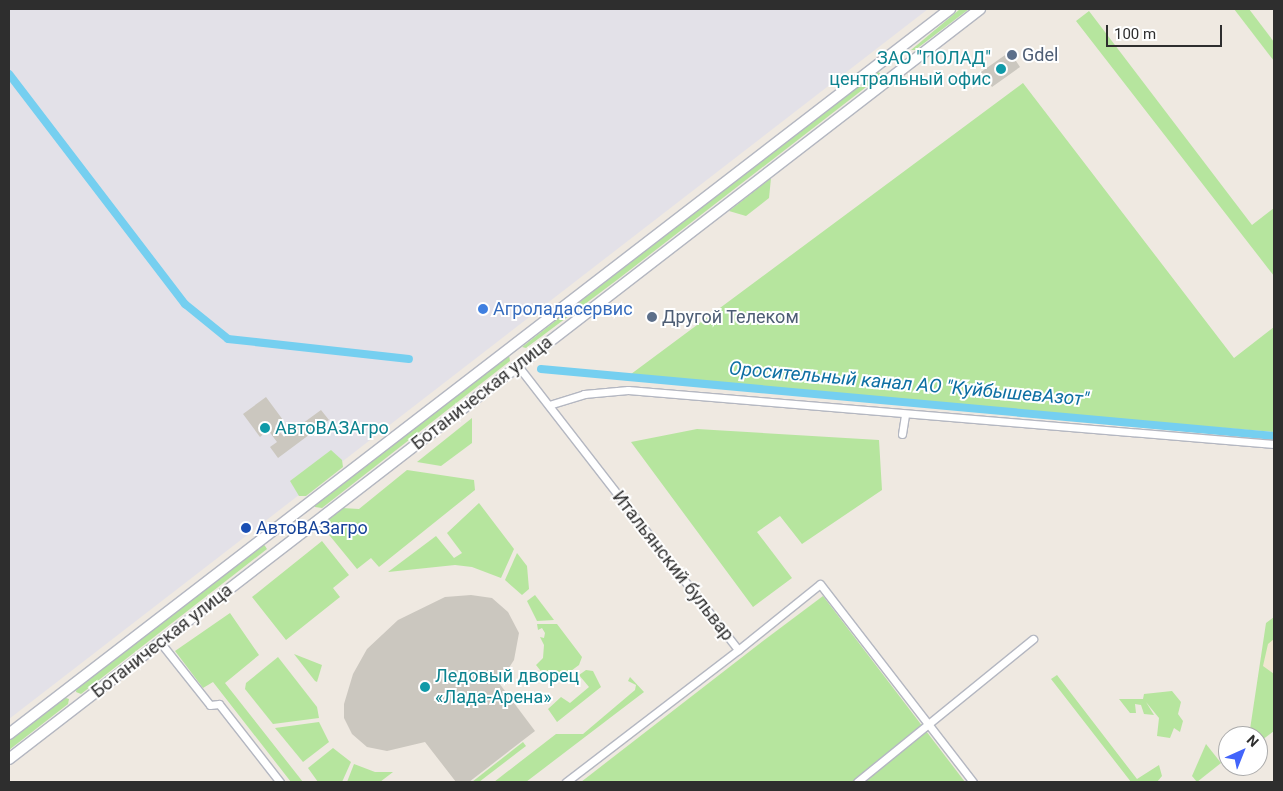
<!DOCTYPE html>
<html>
<head>
<meta charset="utf-8">
<style>
	body { margin:0 }
	#map { position:relative; width:1283px; height:791px; overflow:hidden; background:#efe9e1; font-family:Roboto,sans-serif }
	div>[style] { position:absolute }
	[style*='--x'] { left:calc(var(--x)*1px); top:calc(var(--y)*1px); width:calc(var(--w)*1px); rotate:calc(var(--a)*1deg) }
	.industrial>* { inset:0; background:#e3e1e8 }
	.education>* { inset:0; background:#f0e6d1 }
	.green>* { inset:0; background:#b6e59e }
	.canal>* { height:8px; margin:-4px; padding:0 4px; transform-origin:4px; border-radius:4px; background:#75cff0 }
	.building>* { inset:0; background:#cbc7bf }
	.roads { filter:drop-shadow(1px 0 #b4b7c1) drop-shadow(-1px 0 #b4b7c1) drop-shadow(0 1px #b4b7c1) drop-shadow(0 -1px #b4b7c1) }
	.minor>* { height:7px; margin:-3.5px; padding:0 3.5px; transform-origin:3.5px; border-radius:3.5px; background:#fff }
	.secondary>* { height:10px; margin:-5px; padding:0 5px; transform-origin:5px; border-radius:5px; background:#fff }
	.dots>* { width:14px; height:14px; translate:-50% -50%; box-sizing:border-box; border:2px solid #fff; border-radius:50% }
	span { translate:-50% -50%; white-space:nowrap; text-align:center; line-height:1.15; -webkit-text-stroke:4px #fff; paint-order:stroke }
	.service-label { font-size:18px; color:#4e5e75 }
	.left { translate:0 -50%; text-align:left }
	.culture-label { font-size:18px; color:#0d838f }
	.right { translate:-100% -50%; text-align:right }
	.shop-label { font-size:18px; color:#366cbe }
	.street-label { font-size:18px; color:#2e2e2e }
	.transit-label { font-size:18px; color:#164399 }
	.water-label { font-size:19px; color:#0d6fa3; font-style:italic }
	.frame { position:absolute; inset:0; border:10px solid #2e2e2e; pointer-events:none }
	.north { position:absolute; left:1218px; top:726px; width:50px; height:50px; box-sizing:border-box; background:#fff; border:1px solid #ababab; border-radius:50%; rotate:44deg; font-size:14px; font-weight:700; line-height:20px; text-align:center; color:#2e2e2e }
	.north::after { content:''; display:block; margin:auto; width:18px; height:22px; background:#4264fb; clip-path:polygon(50% 0,100% 100%,50% 72%,0 100%) }
	.scale { position:absolute; left:1106px; top:25px; width:116px; height:22px; box-sizing:border-box; border:2px solid #2e2e2e; border-top:0; padding-left:6px; font-size:15px; line-height:18px; white-space:nowrap; color:#2e2e2e; -webkit-text-stroke:4px #fff; paint-order:stroke }
</style>
</head>
<body>
<div id="map">
	<div class="industrial">
		<div style="clip-path:polygon(9px 9px,928px 9px,9px 719px)"></div>
	</div>
	<div class="education">
		<div style="clip-path:polygon(1274px 634px,1274px 727px,1258px 736px,1252px 733px,1264px 642px)"></div>
	</div>
	<div class="green">
		<div style="clip-path:polygon(960px 9px,969px 9px,915px 50px,911px 50px)"></div>
		<div style="clip-path:polygon(1234px 9px,1249px 9px,1274px 42px,1274px 61px)"></div>
		<div style="clip-path:polygon(1089px 11px,1252px 225px,1274px 208px,1274px 276px,1076px 21px)"></div>
		<div style="clip-path:polygon(876px 71px,880px 73px,879px 77px,617px 280px,526px 348px,522px 347px)"></div>
		<div style="clip-path:polygon(1023px 83px,1234px 358px,1274px 327px,1274px 432px,623px 380px)"></div>
		<div style="clip-path:polygon(771px 178px,769px 198px,746px 216px,729px 211px)"></div>
		<div style="clip-path:polygon(509px 355px,510px 361px,322px 508px,315px 507px,314px 504px)"></div>
		<div style="clip-path:polygon(472px 418px,472px 443px,441px 466px,417px 462px)"></div>
		<div style="clip-path:polygon(697px 429px,879px 440px,882px 490px,802px 544px,780px 516px,757px 532px,792px 578px,753px 607px,631px 442px)"></div>
		<div style="clip-path:polygon(331px 450px,342px 460px,343px 467px,306px 496px,299px 496px,290px 481px)"></div>
		<div style="clip-path:polygon(407px 470px,474px 480px,475px 490px,379px 567px,371px 558px,357px 569px,321px 525px,342px 508px,359px 509px)"></div>
		<div style="clip-path:polygon(479px 503px,514px 549px,501px 578px,472px 567px,455px 565px,388px 572px,436px 536px,454px 558px,462px 553px,447px 533px)"></div>
		<div style="clip-path:polygon(322px 541px,349px 575px,333px 588px,340px 597px,286px 640px,252px 597px)"></div>
		<div style="clip-path:polygon(263px 543px,267px 549px,81px 694px,76px 692px,77px 687px)"></div>
		<div style="clip-path:polygon(517px 553px,527px 566px,529px 589px,522px 595px,505px 580px)"></div>
		<div style="clip-path:polygon(535px 595px,554px 620px,537px 621px,527px 601px)"></div>
		<div style="clip-path:polygon(823px 596px,965px 782px,581px 782px,763px 641px)"></div>
		<div style="clip-path:polygon(230px 613px,259px 655px,225px 683px,303px 782px,291px 782px,213px 682px,203px 688px,175px 651px)"></div>
		<div style="clip-path:polygon(1274px 617px,1274px 639px,1268px 644px,1263px 666px,1274px 674px,1274px 731px,1258px 743px,1258px 736px,1249px 736px,1266px 623px)"></div>
		<div style="clip-path:polygon(537px 624px,557px 624px,582px 657px,579px 665px,552px 685px,536px 665px,543px 658px,544px 645px,540px 637px,544px 638px,545px 633px,542px 628px,538px 630px)"></div>
		<div style="clip-path:polygon(294px 654px,322px 665px,317px 682px,315px 681px)"></div>
		<div style="clip-path:polygon(278px 657px,317px 707px,319px 718px,273px 724px,245px 689px,246px 683px)"></div>
		<div style="clip-path:polygon(586px 670px,593px 671px,601px 687px,557px 722px,548px 709px,561px 697px,570px 703px,589px 687px,579px 675px)"></div>
		<div style="clip-path:polygon(1057px 675px,1137px 779px,1159px 765px,1162px 776px,1157px 782px,1131px 782px,1051px 679px)"></div>
		<div style="clip-path:polygon(630px 677px,644px 692px,526px 782px,494px 782px,556px 734px,583px 734px,635px 690px,636px 685px,628px 681px)"></div>
		<div style="clip-path:polygon(1172px 691px,1181px 702px,1178px 714px,1183px 721px,1180px 732px,1174px 728px,1170px 738px,1157px 736px,1159px 718px,1146px 702px,1154px 715px,1144px 714px,1141px 705px,1135px 704px,1136px 713px,1130px 713px,1119px 699px,1143px 699px,1144px 694px)"></div>
		<div style="clip-path:polygon(63px 697px,69px 699px,68px 704px,9px 750px,9px 740px)"></div>
		<div style="clip-path:polygon(319px 722px,329px 742px,303px 762px,275px 728px)"></div>
		<div style="clip-path:polygon(523px 742px,526px 746px,479px 782px,472px 782px)"></div>
		<div style="clip-path:polygon(1206px 744px,1221px 763px,1197px 782px,1192px 776px)"></div>
		<div style="clip-path:polygon(333px 748px,351px 762px,342px 782px,318px 782px,308px 768px)"></div>
		<div style="clip-path:polygon(354px 764px,375px 772px,393px 772px,380px 782px,347px 782px)"></div>
	</div>
	<div class="canal">
		<div style="--x:9;--y:74;--w:290;--a:52.6"></div>
		<div style="--x:185;--y:304;--w:55;--a:39.1"></div>
		<div style="--x:228;--y:339;--w:182;--a:6.3"></div>
		<div style="--x:541;--y:369;--w:736;--a:5.22"></div>
	</div>
	<div class="building">
		<div style="clip-path:polygon(1008px 53px,1008px 59px,1014px 58px,1020px 67px,992px 87px,981px 72px)"></div>
		<div style="clip-path:polygon(266px 397px,283px 420px,275px 426px,284px 437px,321px 410px,329px 420px,278px 458px,270px 447px,277px 442px,268px 430px,260px 437px,243px 414px)"></div>
		<div style="clip-path:polygon(471px 595px,492px 598px,508px 612px,519px 633px,514px 660px,499px 683px,535px 731px,469px 782px,456px 782px,425px 742px,387px 751px,367px 747px,352px 734px,344px 718px,344px 704px,353px 674px,367px 649px,398px 620px,445px 597px)"></div>
	</div>
	<div class="roads">
		<div class="minor">
			<div style="--x:518;--y:366;--w:359;--a:52.2"></div>
			<div style="--x:738;--y:650;--w:105;--a:-38.8"></div>
			<div style="--x:820;--y:584;--w:250;--a:52.3"></div>
			<div style="--x:549;--y:405;--w:37;--a:-17"></div>
			<div style="--x:584;--y:394;--w:44;--a:-5.2"></div>
			<div style="--x:628;--y:390;--w:648;--a:4.78"></div>
			<div style="--x:902;--y:434;--w:20;--a:-81"></div>
			<div style="--x:160;--y:642;--w:80;--a:51.6"></div>
			<div style="--x:210;--y:705;--w:9;--a:-6"></div>
			<div style="--x:219;--y:704;--w:99;--a:52"></div>
			<div style="--x:566;--y:782;--w:217;--a:-37.5"></div>
			<div style="--x:857;--y:782;--w:227;--a:-39.1"></div>
		</div>
		<div class="secondary">
			<div style="--x:9;--y:734;--w:1188;--a:-37.61"></div>
			<div style="--x:9;--y:759;--w:1227;--a:-37.68"></div>
		</div>
	</div>
	<div class="dots">
		<div style="left:1012px;top:55px;background:#5c6f8a"></div>
		<div style="left:1001px;top:69px;background:#0f9aa8"></div>
		<div style="left:483px;top:309px;background:#3f7fe0"></div>
		<div style="left:652px;top:317px;background:#5c6f8a"></div>
		<div style="left:265px;top:428px;background:#0f9aa8"></div>
		<div style="left:246px;top:528px;background:#1a4fb4"></div>
		<div style="left:425px;top:687px;background:#0f9aa8"></div>
	</div>
	<div class="service-label">
		<span class="left" style="left:1022px;top:55px">Gdel</span>
		<span class="left" style="left:662px;top:317px">Другой Телеком</span>
	</div>
	<div class="culture-label">
		<span class="right" style="left:991px;top:69px">ЗАО "ПОЛАД"<br>центральный офис</span>
		<span class="left" style="left:275px;top:428px">АвтоВАЗАгро</span>
		<span class="left" style="left:435px;top:687px">Ледовый дворец<br>«Лада-Арена»</span>
	</div>
	<div class="shop-label">
		<span class="left" style="left:493px;top:309px">Агроладасервис</span>
	</div>
	<div class="street-label">
		<span style="left:482px;top:393px;rotate:-38deg">Ботаническая улица</span>
		<span style="left:673px;top:566px;rotate:52deg">Итальянский бульвар</span>
		<span style="left:162px;top:641px;rotate:-38deg">Ботаническая улица</span>
	</div>
	<div class="transit-label">
		<span class="left" style="left:256px;top:528px">АвтоВАЗагро</span>
	</div>
	<div class="water-label">
		<span style="left:909px;top:384px;rotate:5deg">Оросительный канал АО "КуйбышевАзот"</span>
	</div>
	<div class="frame"></div>
	<div class="north">N</div>
	<div class="scale">100 m</div>
</div>
</body>
</html>
